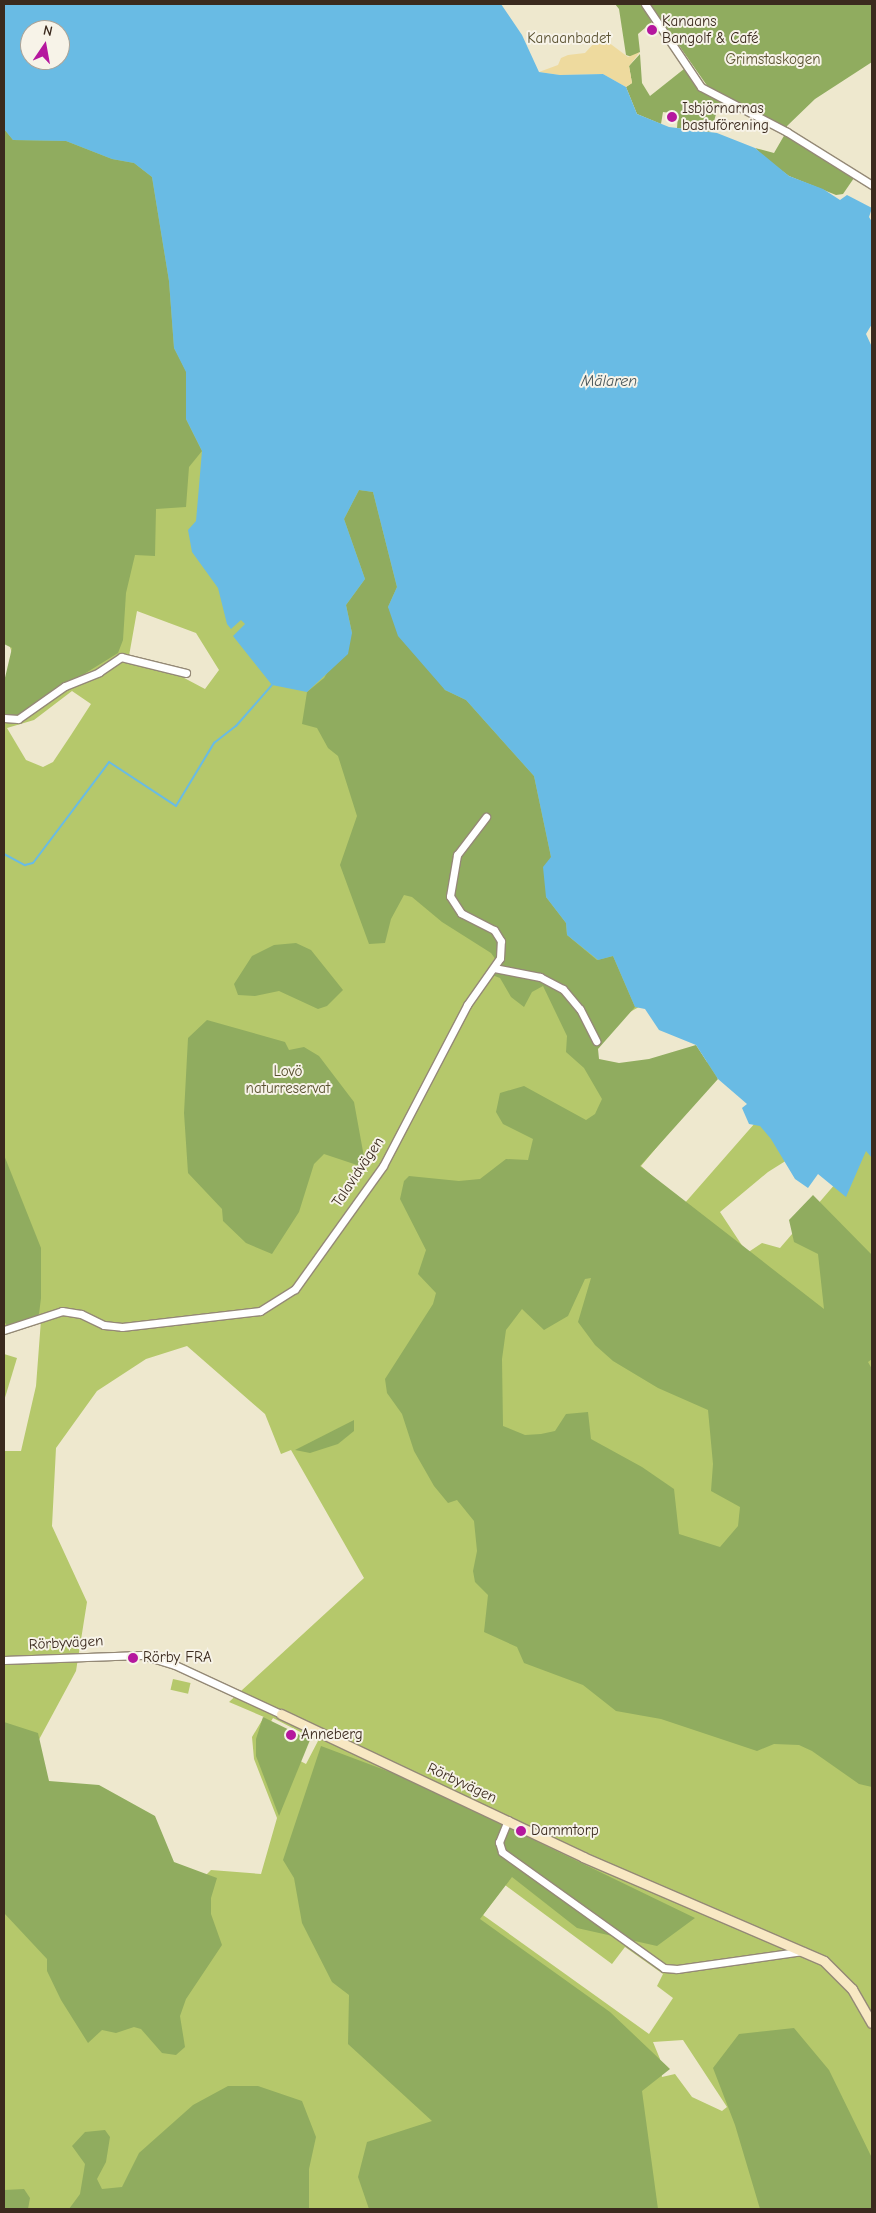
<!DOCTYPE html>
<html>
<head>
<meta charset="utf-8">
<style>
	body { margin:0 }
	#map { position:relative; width:876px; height:2213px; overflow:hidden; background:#eee8ce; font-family:"Comic Neue",sans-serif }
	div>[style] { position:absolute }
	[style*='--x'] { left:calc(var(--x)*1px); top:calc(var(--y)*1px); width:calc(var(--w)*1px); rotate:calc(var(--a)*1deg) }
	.green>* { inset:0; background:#b5c86b; transform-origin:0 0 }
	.forest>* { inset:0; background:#90ac5f }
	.sand>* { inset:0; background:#eeda9e }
	.water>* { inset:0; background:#69bbe4 }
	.stream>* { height:2px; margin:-1px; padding:0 1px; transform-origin:1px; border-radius:1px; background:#69bbe4 }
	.roads { filter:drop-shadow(1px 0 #948976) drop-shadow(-1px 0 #948976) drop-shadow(0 1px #948976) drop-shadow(0 -1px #948976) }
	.street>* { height:7px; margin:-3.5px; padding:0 3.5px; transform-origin:3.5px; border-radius:3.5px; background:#fff }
	.secondary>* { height:9px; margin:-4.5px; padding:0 4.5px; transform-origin:4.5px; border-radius:4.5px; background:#f8e8c3 }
	.dots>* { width:14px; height:14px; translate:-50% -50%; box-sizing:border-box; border:2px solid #f7f3e8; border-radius:50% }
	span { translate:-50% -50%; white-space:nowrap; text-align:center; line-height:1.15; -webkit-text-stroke:4px #f7f3e8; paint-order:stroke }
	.poi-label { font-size:15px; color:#3b2a1e }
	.left { translate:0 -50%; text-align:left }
	.park-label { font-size:15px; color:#5a5231 }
	.street-label { font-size:15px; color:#3b2a1e }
	.water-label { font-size:16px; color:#495659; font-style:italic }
	.frame { position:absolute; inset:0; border:5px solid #3b2a1e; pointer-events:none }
	.north { position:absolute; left:20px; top:20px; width:50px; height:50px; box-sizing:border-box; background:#f7f3e8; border:1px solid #aca397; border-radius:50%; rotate:12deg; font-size:14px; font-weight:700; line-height:20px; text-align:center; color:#3b2a1e }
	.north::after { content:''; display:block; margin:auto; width:18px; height:22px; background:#b5179e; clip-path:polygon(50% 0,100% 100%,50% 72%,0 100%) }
</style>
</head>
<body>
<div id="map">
	<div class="green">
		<div style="clip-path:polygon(evenodd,4px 4px,240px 4px,872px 852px,872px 2209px,4px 2209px,4px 1451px,21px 1451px,36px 1386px,41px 1320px,4px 1333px,4px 687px,19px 674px,9px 644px,4px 640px,4px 4px,30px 30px,60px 30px,60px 60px,30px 60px,30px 30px,4px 4px,137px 611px,196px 633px,219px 670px,205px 689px,154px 662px,129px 656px,137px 611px,4px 4px,72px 691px,91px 704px,71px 735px,53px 762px,43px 767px,26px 760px,7px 728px,34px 720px,72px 691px,4px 4px,662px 994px,708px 1061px,617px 1124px,589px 1035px,662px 994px,4px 4px,729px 1070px,769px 1107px,684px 1204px,641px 1166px,713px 1080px,729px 1070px,4px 4px,803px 1150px,836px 1183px,780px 1248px,762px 1243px,747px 1253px,720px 1212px,768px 1172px,803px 1150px,4px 4px,187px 1346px,265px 1414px,281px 1454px,291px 1450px,364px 1578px,229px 1702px,264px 1717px,252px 1737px,254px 1759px,277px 1818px,261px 1874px,211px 1870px,167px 1914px,28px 1760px,76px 1671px,87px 1602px,52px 1526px,56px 1448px,97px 1391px,146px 1359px,187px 1346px,4px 4px,273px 1718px,318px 1741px,306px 1764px,260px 1740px,273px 1718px,4px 4px,505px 1885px,612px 1964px,625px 1947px,663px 1974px,657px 1986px,673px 1998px,649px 2034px,483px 1915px,505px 1885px,4px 4px,683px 2040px,727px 2107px,722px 2111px,692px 2097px,675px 2074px,662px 2077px,660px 2059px,653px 2042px,683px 2040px)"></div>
		<div style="clip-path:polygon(4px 1354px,17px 1358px,4px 1401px)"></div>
		<div style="left:173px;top:1679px;width:18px;height:11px;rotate:13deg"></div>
	</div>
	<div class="forest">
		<div style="clip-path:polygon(615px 4px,640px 4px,652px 22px,638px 34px,640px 52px,632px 57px,626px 55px,619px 9px)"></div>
		<div style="clip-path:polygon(650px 4px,872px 4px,872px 62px,815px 99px,787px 126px,787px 133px,853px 174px,854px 178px,843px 194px,836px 195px,789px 176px,770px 162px,755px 148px,774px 153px,785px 134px,728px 101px,718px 107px,711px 132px,677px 128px,678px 114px,663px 112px,661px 124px,637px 114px,626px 87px,632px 83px,629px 66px,640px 54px,642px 83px,650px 96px,684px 69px,696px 87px,708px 87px)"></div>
		<div style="clip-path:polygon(4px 129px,13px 140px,66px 141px,112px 159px,134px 163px,152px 177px,169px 281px,174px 348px,186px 371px,186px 419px,202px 451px,189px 467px,186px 507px,156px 509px,155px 556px,135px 555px,126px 593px,123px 640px,118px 653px,18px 715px,4px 715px,4px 682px,12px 648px,4px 644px)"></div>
		<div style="clip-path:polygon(evenodd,359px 490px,373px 492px,397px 587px,388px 607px,445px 690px,466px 700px,534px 776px,551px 857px,546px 897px,566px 923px,567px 935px,597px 960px,613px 956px,635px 1007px,598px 1049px,599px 1059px,619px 1063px,649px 1059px,696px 1045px,718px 1079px,640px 1166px,824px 1309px,818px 1254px,794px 1242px,789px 1220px,813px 1195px,872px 1255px,872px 1359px,868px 1362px,872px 1369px,872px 1787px,859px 1784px,812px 1751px,799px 1745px,774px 1744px,757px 1751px,661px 1719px,616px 1711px,583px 1685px,524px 1663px,517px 1647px,484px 1632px,488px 1595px,475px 1582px,473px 1571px,477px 1551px,474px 1521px,457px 1500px,448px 1503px,434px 1486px,414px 1451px,402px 1414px,387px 1393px,385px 1379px,433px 1304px,436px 1293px,418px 1274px,426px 1250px,400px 1199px,404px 1181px,409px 1176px,459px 1181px,480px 1179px,506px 1159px,528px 1160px,533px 1139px,503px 1124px,496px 1112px,500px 1093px,524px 1086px,586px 1120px,595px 1114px,602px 1099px,584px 1068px,566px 1052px,567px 1036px,543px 986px,532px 992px,524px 1007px,511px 997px,500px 978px,492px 975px,499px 964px,491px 953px,442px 922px,412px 897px,404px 895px,391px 919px,385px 943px,369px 944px,340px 865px,357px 816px,338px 756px,328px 748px,317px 728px,302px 724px,307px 692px,324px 678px,352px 633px,346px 605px,365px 579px,344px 519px,359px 490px,591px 1278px,578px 1322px,595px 1345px,613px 1361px,658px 1388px,708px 1410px,713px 1464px,711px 1491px,740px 1507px,738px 1526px,720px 1547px,679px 1534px,674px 1489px,642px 1467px,591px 1439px,588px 1412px,566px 1414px,555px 1431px,541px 1434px,525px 1435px,503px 1426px,502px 1359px,506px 1330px,522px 1309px,544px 1330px,568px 1316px,585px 1279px,591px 1278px)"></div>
		<div style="clip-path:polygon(296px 943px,311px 950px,343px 990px,327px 1006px,318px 1009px,279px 991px,255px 996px,238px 995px,234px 984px,252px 956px,274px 945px)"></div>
		<div style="clip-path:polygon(207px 1020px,285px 1042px,289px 1050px,304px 1047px,319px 1056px,354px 1102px,366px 1168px,324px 1154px,314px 1164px,299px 1212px,272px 1254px,246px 1243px,223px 1221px,222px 1209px,188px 1173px,184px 1113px,188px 1038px)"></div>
		<div style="clip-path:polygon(4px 1155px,41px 1248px,41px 1298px,39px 1314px,30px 1322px,7px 1326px,4px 1321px)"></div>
		<div style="clip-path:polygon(354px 1420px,354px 1431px,338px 1444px,310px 1453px,295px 1450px)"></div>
		<div style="clip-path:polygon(263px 1717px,310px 1740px,279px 1816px,256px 1756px,256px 1739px)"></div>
		<div style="clip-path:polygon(4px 1722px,38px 1733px,49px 1781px,99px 1785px,155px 1816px,174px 1862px,217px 1878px,211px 1898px,211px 1914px,222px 1945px,186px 1999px,180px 2016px,185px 2047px,176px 2055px,162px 2053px,141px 2029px,134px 2027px,116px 2033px,102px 2030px,88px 2043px,61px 2000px,47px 1971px,47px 1959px,4px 1913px)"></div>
		<div style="clip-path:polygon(321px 1746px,406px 1778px,695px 1918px,657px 1946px,577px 1928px,512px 1877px,480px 1919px,610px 2012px,670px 2069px,642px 2091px,658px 2209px,369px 2209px,358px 2177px,367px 2142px,432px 2121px,348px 2044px,349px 1995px,332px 1982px,302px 1923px,294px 1878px,283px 1860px)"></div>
		<div style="clip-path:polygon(794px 2028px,829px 2070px,872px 2158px,872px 2209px,760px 2209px,735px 2125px,713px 2068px,739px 2034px)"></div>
		<div style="clip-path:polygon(228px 2086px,258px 2086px,302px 2101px,316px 2137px,309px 2169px,309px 2209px,69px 2209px,80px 2194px,85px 2164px,72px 2146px,85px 2132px,105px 2130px,110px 2137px,106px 2162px,97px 2179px,102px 2189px,122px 2187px,139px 2153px,193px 2105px)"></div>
		<div style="clip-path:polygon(24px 2189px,30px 2198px,28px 2209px,4px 2209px,4px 2190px)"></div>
	</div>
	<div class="sand">
		<div style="clip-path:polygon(597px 40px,608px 42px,628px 57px,640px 52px,629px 66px,632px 83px,626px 87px,603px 74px,560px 75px,539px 72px,558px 65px,561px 58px,568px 55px,585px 53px)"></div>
	</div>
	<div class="water">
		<div style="clip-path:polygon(evenodd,4px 4px,501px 4px,522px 35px,539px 72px,560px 75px,603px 74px,626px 87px,637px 114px,669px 127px,717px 133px,755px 148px,789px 176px,823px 189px,840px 200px,847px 195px,872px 208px,869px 217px,872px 222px,872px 324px,866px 334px,872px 347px,872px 1158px,866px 1151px,846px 1197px,818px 1174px,808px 1188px,795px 1179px,771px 1139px,760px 1126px,749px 1124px,742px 1108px,747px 1104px,718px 1079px,696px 1045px,659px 1030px,645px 1009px,635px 1007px,613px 956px,598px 960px,567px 935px,566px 923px,546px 897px,543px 867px,551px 857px,534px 776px,466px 700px,445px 690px,398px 636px,388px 607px,397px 587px,373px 492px,359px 490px,344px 519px,365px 579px,346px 605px,352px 633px,348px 654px,307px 692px,272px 685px,233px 636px,245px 624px,241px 620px,231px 629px,227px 624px,218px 588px,192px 552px,188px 530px,196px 521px,202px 451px,186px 419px,186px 372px,174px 348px,169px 281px,152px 177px,134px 163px,112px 159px,66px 141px,13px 140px,4px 129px,4px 4px,30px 30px,60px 30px,60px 60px,30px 60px,30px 30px)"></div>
	</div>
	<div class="stream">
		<div style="--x:4;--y:854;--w:24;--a:28"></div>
		<div style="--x:25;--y:865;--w:8;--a:-14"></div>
		<div style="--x:33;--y:863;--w:126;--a:-53"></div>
		<div style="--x:109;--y:762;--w:80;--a:33.3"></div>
		<div style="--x:176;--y:806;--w:74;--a:-58.9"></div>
		<div style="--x:214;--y:743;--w:28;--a:-38"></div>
		<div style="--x:236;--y:726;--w:55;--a:-48.7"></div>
	</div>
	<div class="roads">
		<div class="street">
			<div style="--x:645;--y:4;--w:100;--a:56"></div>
			<div style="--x:701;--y:87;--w:97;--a:27.6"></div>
			<div style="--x:787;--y:132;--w:100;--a:31.9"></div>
			<div style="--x:4;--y:718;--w:14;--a:4"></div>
			<div style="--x:18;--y:719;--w:57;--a:-35.1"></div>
			<div style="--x:65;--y:686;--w:37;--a:-22"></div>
			<div style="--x:99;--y:672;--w:27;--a:-34"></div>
			<div style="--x:121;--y:657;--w:67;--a:13.8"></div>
			<div style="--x:494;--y:968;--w:47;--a:11.1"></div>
			<div style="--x:540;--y:977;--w:26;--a:28"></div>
			<div style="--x:563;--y:989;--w:26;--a:50"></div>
			<div style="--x:580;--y:1009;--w:36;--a:63"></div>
			<div style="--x:4;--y:1330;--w:61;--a:-18.1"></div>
			<div style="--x:62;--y:1311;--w:19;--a:9"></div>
			<div style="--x:81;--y:1314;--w:25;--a:26"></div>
			<div style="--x:104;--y:1325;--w:18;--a:6"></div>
			<div style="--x:122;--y:1327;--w:139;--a:-6.6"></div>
			<div style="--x:260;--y:1311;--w:41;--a:-32.2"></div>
			<div style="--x:295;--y:1289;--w:151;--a:-54.4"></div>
			<div style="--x:383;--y:1166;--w:182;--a:-62.4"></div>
			<div style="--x:467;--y:1005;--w:57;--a:-54.9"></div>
			<div style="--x:500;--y:958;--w:17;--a:-87"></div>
			<div style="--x:501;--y:941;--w:13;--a:-122"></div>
			<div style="--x:494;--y:930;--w:37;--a:-153"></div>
			<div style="--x:461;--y:913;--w:20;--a:-123"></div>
			<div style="--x:450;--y:896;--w:42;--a:-80.3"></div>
			<div style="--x:457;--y:855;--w:48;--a:-52.7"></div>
			<div style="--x:4;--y:1660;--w:138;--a:-2.1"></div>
			<div style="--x:142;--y:1655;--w:34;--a:17"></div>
			<div style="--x:175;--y:1665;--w:117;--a:24.8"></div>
			<div style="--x:508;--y:1820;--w:24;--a:112"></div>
			<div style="--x:499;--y:1842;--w:10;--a:73"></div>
			<div style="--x:502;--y:1852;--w:199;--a:35.6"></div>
			<div style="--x:664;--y:1968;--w:13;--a:4"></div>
			<div style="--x:677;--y:1969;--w:127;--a:-8.1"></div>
		</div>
		<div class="secondary">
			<div style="--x:281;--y:1714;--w:334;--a:25.3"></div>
			<div style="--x:583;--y:1857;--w:262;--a:23.3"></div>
			<div style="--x:824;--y:1961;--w:40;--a:45"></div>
			<div style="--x:852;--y:1989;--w:39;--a:60"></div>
		</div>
	</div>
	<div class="dots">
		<div style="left:652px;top:30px;background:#b5179e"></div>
		<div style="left:672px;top:117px;background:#b5179e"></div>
		<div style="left:133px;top:1658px;background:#b5179e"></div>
		<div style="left:291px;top:1735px;background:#b5179e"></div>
		<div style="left:521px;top:1831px;background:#b5179e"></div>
	</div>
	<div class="poi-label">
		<span class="left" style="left:662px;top:30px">Kanaans<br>Bangolf &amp; Café</span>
		<span class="left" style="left:682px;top:117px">Isbjörnarnas<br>bastuförening</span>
		<span class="left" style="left:143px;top:1658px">Rörby FRA</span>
		<span class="left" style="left:301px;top:1735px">Anneberg</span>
		<span class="left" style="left:531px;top:1831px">Dammtorp</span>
	</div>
	<div class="park-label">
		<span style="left:569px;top:39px">Kanaanbadet</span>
		<span style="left:773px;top:60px">Grimstaskogen</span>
		<span style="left:288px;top:1080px">Lovö<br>naturreservat</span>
	</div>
	<div class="street-label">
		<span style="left:358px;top:1172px;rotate:-56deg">Talavidvägen</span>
		<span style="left:66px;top:1643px;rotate:-3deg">Rörbyvägen</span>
		<span style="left:462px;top:1783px;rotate:25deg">Rörbyvägen</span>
	</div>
	<div class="water-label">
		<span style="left:609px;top:381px">Mälaren</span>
	</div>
	<div class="frame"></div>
	<div class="north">N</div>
</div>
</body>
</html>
